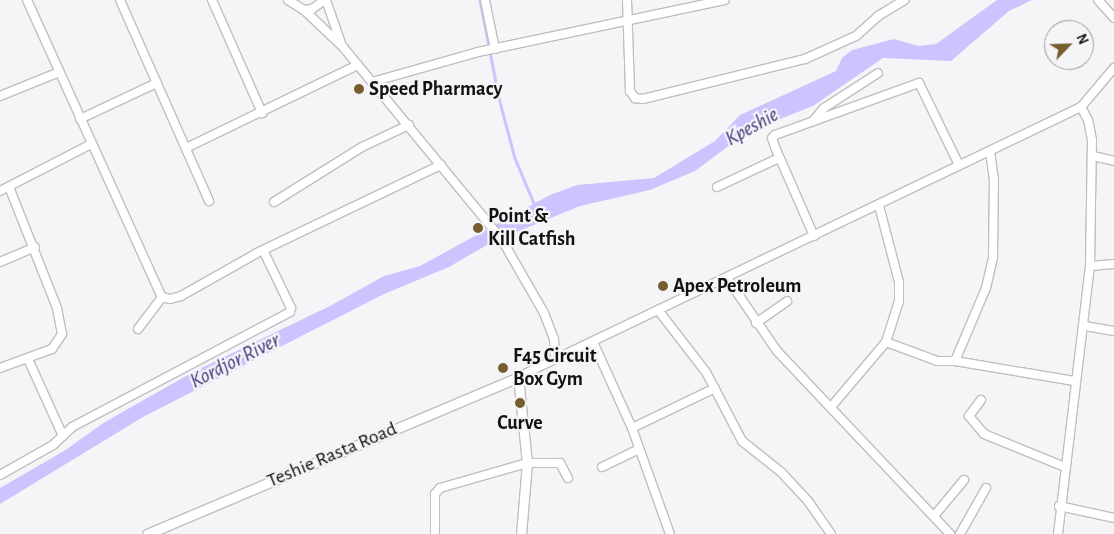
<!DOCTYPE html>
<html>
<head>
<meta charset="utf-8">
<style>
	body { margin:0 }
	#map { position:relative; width:1114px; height:534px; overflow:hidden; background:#f5f5f8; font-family:"Alegreya Sans",sans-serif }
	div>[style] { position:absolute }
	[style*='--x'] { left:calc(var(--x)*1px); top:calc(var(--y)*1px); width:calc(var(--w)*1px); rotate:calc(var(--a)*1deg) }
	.water>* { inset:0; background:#cdc3fe }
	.stream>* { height:2.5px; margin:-1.25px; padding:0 1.25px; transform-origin:1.25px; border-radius:1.25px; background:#cdc3fe }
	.roads { filter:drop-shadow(1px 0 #bfbfc2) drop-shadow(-1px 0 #bfbfc2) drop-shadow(0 1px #bfbfc2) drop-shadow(0 -1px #bfbfc2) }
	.minor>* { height:8px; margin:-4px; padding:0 4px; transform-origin:4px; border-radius:4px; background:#fff }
	.major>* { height:9px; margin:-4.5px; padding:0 4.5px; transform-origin:4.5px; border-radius:4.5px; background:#fff }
	.dots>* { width:14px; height:14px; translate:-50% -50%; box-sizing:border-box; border:2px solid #f5f5f8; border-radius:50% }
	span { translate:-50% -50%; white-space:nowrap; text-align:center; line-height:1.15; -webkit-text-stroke:4.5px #f5f5f8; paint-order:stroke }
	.poi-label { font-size:20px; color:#121213; font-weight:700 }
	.left { translate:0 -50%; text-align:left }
	.street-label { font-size:20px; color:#121213 }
	.water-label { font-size:21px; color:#463579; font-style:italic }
	.north { position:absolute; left:1044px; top:20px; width:50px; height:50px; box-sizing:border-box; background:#f5f5f8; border:1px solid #9a9a9c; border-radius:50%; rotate:66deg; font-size:14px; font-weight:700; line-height:20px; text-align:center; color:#121213 }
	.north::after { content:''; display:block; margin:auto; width:18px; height:22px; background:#765e2f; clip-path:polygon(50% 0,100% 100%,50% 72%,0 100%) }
</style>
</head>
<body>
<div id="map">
	<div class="water">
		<div style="clip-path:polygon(997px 0,1032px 0,1009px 11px,951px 61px,883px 58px,813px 106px,747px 132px,695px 171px,650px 190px,580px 206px,492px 242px,449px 267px,384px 294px,143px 417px,0 504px,0 488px,64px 451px,105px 422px,193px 372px,330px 306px,384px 276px,420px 266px,550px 195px,577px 185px,654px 178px,715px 141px,740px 115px,836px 71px,842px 58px,852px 50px,894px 39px,918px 46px,936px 44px)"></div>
	</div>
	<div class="stream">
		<div style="--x:480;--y:0;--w:100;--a:79"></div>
		<div style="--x:499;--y:98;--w:62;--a:75.1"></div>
		<div style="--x:515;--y:158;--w:54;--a:67.2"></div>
	</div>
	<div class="roads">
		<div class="minor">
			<div style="--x:27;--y:0;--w:326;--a:65.6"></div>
			<div style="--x:162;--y:297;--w:8;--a:14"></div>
			<div style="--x:170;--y:299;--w:11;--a:-15"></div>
			<div style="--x:181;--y:296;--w:87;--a:-29.5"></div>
			<div style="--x:257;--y:253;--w:204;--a:-25.6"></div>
			<div style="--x:120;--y:0;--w:220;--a:66.1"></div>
			<div style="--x:212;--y:0;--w:124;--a:66.1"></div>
			<div style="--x:288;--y:0;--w:19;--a:32"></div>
			<div style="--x:304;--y:10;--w:8;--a:-7"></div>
			<div style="--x:312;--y:9;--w:16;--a:-35"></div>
			<div style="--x:326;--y:0;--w:46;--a:70.8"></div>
			<div style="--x:485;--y:0;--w:50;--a:78.5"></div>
			<div style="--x:627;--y:0;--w:91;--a:88.1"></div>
			<div style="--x:630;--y:91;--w:9;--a:54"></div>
			<div style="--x:635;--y:98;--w:8;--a:7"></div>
			<div style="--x:643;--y:99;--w:167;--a:-13.9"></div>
			<div style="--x:805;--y:59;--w:56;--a:-24.3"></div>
			<div style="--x:856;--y:36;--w:30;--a:-42"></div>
			<div style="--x:878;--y:16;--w:31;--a:-31"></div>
			<div style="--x:1098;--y:0;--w:24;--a:48"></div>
			<div style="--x:304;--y:10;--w:54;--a:43.5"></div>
			<div style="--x:343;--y:47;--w:250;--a:50.5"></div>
			<div style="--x:502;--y:240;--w:84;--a:60.1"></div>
			<div style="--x:544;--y:313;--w:28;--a:69"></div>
			<div style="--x:554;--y:339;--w:20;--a:87"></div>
			<div style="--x:372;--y:82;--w:110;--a:-15.8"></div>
			<div style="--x:478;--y:52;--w:252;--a:-11.9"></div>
			<div style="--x:0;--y:96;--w:64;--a:-22.1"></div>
			<div style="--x:80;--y:119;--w:85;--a:-25.1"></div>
			<div style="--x:813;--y:121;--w:17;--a:-50"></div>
			<div style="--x:824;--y:108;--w:64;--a:-32.9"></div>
			<div style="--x:186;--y:148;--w:191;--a:-25.8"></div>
			<div style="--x:1093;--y:156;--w:22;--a:13"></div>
			<div style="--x:717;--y:187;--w:68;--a:-25.1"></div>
			<div style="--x:0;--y:191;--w:102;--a:-27.3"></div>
			<div style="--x:274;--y:202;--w:104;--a:-32"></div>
			<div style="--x:362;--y:147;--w:52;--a:-25.1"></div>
			<div style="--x:814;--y:236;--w:97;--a:-113.7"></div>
			<div style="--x:775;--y:147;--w:9;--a:-108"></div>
			<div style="--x:772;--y:138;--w:4;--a:-45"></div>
			<div style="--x:775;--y:135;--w:153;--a:-19.9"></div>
			<div style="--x:919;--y:83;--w:91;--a:64"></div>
			<div style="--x:0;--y:262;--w:38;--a:-23"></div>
			<div style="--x:1090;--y:266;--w:24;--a:-5"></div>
			<div style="--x:727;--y:278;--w:88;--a:55.6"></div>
			<div style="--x:777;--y:351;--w:252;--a:46.6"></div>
			<div style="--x:658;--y:310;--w:78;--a:52.3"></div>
			<div style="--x:706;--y:372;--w:78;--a:62.4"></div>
			<div style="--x:742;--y:441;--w:50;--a:38.5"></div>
			<div style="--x:781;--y:472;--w:40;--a:47"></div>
			<div style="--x:808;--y:501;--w:40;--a:55.1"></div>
			<div style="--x:756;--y:323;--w:38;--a:-35"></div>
			<div style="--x:1085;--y:326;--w:29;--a:10"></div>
			<div style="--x:138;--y:329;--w:40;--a:-53"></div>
			<div style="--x:593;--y:342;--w:94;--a:65.6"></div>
			<div style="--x:632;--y:428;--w:113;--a:70.3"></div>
			<div style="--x:886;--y:342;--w:54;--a:20.4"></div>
			<div style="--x:937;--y:361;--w:18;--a:0"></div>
			<div style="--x:955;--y:361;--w:121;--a:9.5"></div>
			<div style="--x:28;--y:359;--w:82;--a:65.6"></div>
			<div style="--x:955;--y:361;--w:79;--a:-67"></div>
			<div style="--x:986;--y:288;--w:32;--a:-77"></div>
			<div style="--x:993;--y:257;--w:77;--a:-89.3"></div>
			<div style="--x:994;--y:180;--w:29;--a:-98"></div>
			<div style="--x:0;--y:368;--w:55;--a:-20.1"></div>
			<div style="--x:52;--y:349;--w:18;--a:-56"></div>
			<div style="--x:62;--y:334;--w:26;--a:-101"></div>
			<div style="--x:57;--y:308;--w:130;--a:-111.6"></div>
			<div style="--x:518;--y:377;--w:624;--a:-25.62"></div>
			<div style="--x:1081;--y:107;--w:51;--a:-49.8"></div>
			<div style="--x:981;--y:400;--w:20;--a:127"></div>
			<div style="--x:969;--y:416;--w:23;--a:50"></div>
			<div style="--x:984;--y:434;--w:87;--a:22.2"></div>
			<div style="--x:831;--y:407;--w:85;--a:-49.8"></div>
			<div style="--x:886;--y:342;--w:43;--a:-72.4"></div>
			<div style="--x:899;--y:301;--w:19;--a:-90"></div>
			<div style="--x:899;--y:282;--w:79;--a:-104.7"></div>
			<div style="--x:632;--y:428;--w:92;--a:-25.7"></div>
			<div style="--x:602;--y:467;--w:41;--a:-25.9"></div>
			<div style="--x:0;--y:475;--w:61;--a:-29.5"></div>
			<div style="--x:53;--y:445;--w:26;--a:-43"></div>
			<div style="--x:72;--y:427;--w:246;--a:-27.8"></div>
			<div style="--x:290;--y:312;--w:4;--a:-76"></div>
			<div style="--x:291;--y:308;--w:64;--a:-115.8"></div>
			<div style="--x:1059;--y:506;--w:56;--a:12.3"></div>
			<div style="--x:934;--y:516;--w:47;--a:-50.2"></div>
			<div style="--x:435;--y:534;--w:40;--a:-90"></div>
			<div style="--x:435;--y:494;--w:8;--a:-50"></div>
			<div style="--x:440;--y:488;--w:91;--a:-16"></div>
			<div style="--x:527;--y:463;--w:33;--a:0"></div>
			<div style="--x:560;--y:463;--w:17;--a:62"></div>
			<div style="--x:960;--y:534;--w:53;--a:-60.5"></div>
			<div style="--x:1058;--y:534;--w:270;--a:-83.2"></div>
			<div style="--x:1090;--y:266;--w:126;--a:-89.1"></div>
			<div style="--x:1092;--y:140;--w:20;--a:-101"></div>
			<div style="--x:1088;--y:120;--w:15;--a:-118"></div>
		</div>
		<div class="major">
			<div style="--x:147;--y:534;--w:403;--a:-22.9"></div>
			<div style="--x:518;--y:377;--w:86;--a:84"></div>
			<div style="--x:527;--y:463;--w:71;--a:94.8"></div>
		</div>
	</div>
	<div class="dots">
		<div style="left:359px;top:89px;background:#765e2f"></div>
		<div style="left:478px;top:228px;background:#765e2f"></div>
		<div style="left:663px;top:286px;background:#765e2f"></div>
		<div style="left:503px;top:368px;background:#765e2f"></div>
		<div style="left:520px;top:403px;background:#765e2f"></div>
	</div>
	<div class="poi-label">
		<span class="left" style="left:369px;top:89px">Speed Pharmacy</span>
		<span class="left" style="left:488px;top:228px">Point &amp;<br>Kill Catfish</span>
		<span class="left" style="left:673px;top:286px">Apex Petroleum</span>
		<span class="left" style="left:513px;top:368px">F45 Circuit<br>Box Gym</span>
		<span style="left:520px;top:423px">Curve</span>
	</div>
	<div class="street-label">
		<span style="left:332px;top:455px;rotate:-23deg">Teshie Rasta Road</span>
	</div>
	<div class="water-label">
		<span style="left:752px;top:127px;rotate:-29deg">Kpeshie</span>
		<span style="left:235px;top:361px;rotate:-27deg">Kordjor River</span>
	</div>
	<div class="north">N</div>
</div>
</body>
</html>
